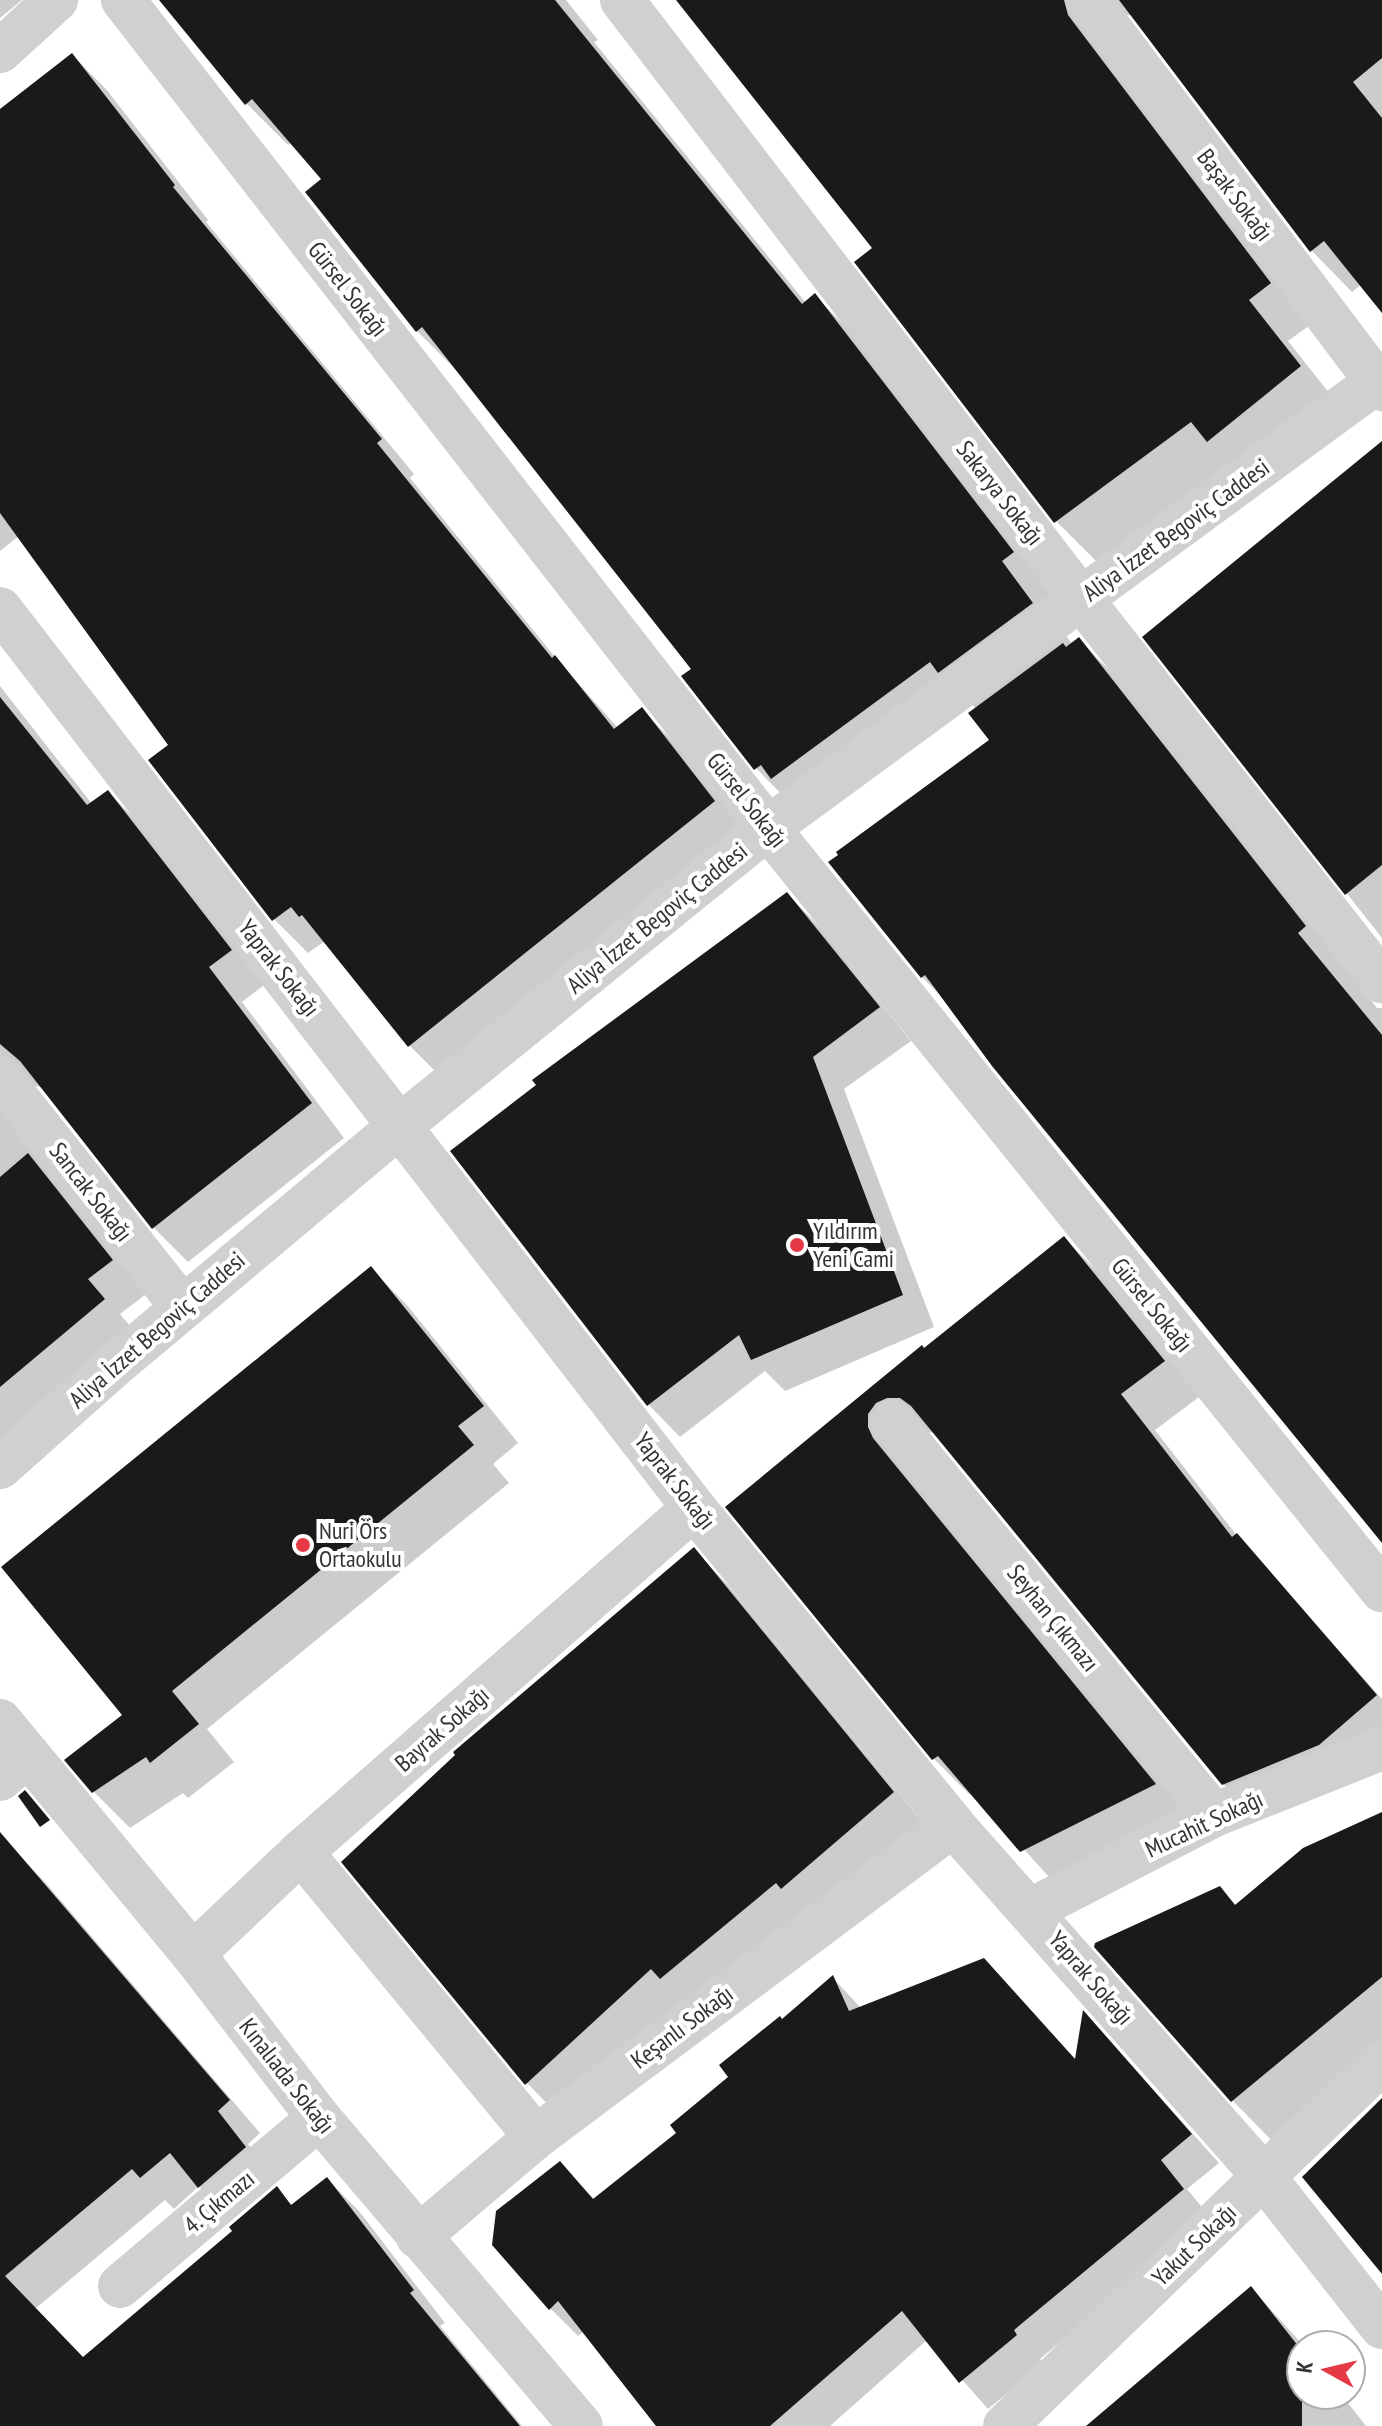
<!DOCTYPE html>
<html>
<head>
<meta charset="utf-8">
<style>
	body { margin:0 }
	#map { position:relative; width:1382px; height:2426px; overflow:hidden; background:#fff; font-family:"PT Sans Narrow",sans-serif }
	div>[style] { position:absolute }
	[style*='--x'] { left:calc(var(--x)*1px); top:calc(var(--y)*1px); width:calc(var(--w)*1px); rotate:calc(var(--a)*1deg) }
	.shadow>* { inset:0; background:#0003 }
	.building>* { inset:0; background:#1a1a1a }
	.minor>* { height:44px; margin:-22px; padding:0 22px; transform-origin:22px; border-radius:22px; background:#d0d0d0 }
	.dots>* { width:22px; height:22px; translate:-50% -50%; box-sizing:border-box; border:4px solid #fff; border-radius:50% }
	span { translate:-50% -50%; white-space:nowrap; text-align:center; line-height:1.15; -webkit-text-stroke:8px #fff; paint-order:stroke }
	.street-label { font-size:24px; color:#333 }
	.poi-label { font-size:24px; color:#333 }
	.left { translate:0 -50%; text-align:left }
	.north { position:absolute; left:1286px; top:2330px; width:80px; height:80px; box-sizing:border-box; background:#fff; border:2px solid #adadad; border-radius:50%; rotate:278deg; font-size:22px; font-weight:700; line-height:32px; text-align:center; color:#333 }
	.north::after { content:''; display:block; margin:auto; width:28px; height:36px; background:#e63946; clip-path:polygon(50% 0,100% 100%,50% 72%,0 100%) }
</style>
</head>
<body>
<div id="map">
	<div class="shadow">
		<div style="clip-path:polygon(0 0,22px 0,0 18px)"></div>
		<div style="clip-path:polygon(175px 0,566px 0,598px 40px,594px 42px,806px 303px,815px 296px,856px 337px,1054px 594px,1042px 603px,1073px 645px,1079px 640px,1120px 681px,1377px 1008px,1382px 1008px,1382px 1539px,1241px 1363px,1207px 1329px,993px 1064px,947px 1002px,922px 977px,992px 740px,976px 709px,971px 703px,797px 810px,756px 768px,693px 669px,458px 372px,417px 331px,324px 179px,292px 142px,288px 145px,247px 104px,167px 6px)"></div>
		<div style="clip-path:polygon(679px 0,1382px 0,1382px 310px,1362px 284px,1352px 292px,1312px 251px,1134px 16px,1126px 15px,1310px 325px,1288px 341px,1341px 408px,1097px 562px,1056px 521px,874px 248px)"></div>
		<div style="clip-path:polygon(72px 55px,106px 89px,208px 220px,206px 222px,414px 474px,410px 478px,559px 662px,618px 728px,642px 710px,676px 744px,748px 836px,443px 1079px,409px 1045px,325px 941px,308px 953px,274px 919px,171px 746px,19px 536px,0 551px,0 126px)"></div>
		<div style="clip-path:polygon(1382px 443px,1382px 938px,1145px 637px)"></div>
		<div style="clip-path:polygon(0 686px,92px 804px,108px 792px,142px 826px,264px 985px,242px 1002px,344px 1138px,188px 1262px,154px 1228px,42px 1087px,32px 1086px,145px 1295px,120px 1314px,137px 1334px,0 1441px)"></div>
		<div style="clip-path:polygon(787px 894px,819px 926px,911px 1041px,844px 1089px,934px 1327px,785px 1391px,765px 1371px,680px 1437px,648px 1404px,539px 1085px)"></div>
		<div style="clip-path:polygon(1064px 1238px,1100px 1274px,1199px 1397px,1155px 1430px,1238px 1537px,1382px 1699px,1382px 1757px,1259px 1820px,1223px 1784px,936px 1433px,924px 1432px,1190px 1820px,1058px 1887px,972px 1792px,969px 1794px,934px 1759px,728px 1507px)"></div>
		<div style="clip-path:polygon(370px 1268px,407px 1305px,518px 1443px,493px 1464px,509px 1483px,207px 1729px,234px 1762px,188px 1798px,183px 1793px,130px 1828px,93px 1791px)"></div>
		<div style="clip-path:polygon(694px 1550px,730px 1587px,929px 1830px,563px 2120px,527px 2083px)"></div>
		<div style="clip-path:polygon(1382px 1814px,1382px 2061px,1278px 2147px,1232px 2100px,1219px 1888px,1237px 1906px)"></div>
		<div style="clip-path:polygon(13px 1850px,45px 1882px,260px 2133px,248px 2144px,276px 2180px,231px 2218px,199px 2186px,174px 2209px,165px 2200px,35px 2309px,84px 2359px,235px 2232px,277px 2189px,293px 2206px,327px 2179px,359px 2211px,445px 2323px,440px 2326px,522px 2426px,17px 2426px,0 2414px,0 1861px)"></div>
		<div style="clip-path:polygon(983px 1960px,1077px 2061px,1085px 2014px,1219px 2163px,1187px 2189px,1210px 2217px,1040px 2359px,1044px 2363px,988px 2409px,927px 2340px,830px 2426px,658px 2426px,584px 2331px,578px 2336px,550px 2308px,560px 2164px,595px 2200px,679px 2133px,783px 2022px,833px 1978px,861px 2008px)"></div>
		<div style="clip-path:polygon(1251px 2288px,1304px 2346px,1302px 2394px,1341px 2394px,1366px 2426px,1089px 2426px)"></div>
	</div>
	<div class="building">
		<div style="clip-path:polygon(159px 0,555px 0,802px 304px,815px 293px,1014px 552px,1002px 561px,1033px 603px,938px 673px,930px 662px,771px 779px,761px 765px,754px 770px,681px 676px,691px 669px,422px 327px,416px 332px,305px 192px,321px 179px,252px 99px,245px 105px)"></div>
		<div style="clip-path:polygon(676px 0,1064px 0,1068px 15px,1271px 283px,1249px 300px,1301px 366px,1207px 442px,1191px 422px,1054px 523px,854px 262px,872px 248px)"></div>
		<div style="clip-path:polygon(1119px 0,1382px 0,1382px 58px,1353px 82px,1382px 118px,1382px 313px,1324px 241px,1310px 252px)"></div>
		<div style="clip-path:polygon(72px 53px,175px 185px,173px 187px,382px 439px,377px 443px,552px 658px,555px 655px,614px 729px,642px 707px,715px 801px,408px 1047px,302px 915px,299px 917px,291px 907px,272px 921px,148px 760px,168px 745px,0 513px,0 109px)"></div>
		<div style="clip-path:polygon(1382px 441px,1382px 865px,1345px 895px,1142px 637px)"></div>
		<div style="clip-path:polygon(1079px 637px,1306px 926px,1298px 933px,1382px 1035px,1382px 1543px,992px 1066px,925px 975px,921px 978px,828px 862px,838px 855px,836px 852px,989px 740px,968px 713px,1063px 643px,1066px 647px)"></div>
		<div style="clip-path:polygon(0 697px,87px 805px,108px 790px,232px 950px,209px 967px,312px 1103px,152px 1229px,20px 1061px,0 1044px)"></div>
		<div style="clip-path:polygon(787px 892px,880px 1007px,813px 1057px,903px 1295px,751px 1360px,739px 1335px,647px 1406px,450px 1151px,536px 1085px,532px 1080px)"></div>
		<div style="clip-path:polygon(28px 1153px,113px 1260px,88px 1279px,105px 1299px,0 1387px,0 1177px)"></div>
		<div style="clip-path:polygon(1064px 1236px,1165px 1361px,1121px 1394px,1232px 1537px,1237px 1533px,1377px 1695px,1319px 1745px,1222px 1785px,911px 1406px,900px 1398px,887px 1398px,876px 1403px,868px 1414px,868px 1427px,873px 1438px,1156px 1784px,1020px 1852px,938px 1756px,932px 1760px,725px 1507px,922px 1345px,924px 1348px)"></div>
		<div style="clip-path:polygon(371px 1266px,484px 1406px,458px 1426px,474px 1445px,172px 1691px,199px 1724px,150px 1763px,146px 1757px,92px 1793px,64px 1760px,122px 1715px,1px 1567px)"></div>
		<div style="clip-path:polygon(694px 1547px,894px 1792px,781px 1889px,776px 1883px,660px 1979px,651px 1969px,525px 2085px,341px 1862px,455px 1755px,453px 1752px)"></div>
		<div style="clip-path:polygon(25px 1790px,50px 1820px,40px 1827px,18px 1796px)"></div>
		<div style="clip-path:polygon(1382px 1812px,1382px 1977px,1231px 2102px,1094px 1947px,1095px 1943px,1220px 1886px,1235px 1905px,1303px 1848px)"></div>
		<div style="clip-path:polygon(0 1832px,230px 2100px,218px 2111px,246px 2147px,198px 2188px,170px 2153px,140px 2178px,132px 2169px,5px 2276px,83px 2357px,232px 2231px,229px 2227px,277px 2186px,291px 2205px,327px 2177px,414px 2290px,410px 2293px,520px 2426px,0 2426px)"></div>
		<div style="clip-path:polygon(984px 1958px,1075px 2059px,1083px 2010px,1192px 2134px,1161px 2160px,1184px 2189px,1014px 2330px,1017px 2335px,959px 2383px,902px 2311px,770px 2426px,656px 2426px,558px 2301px,549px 2310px,492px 2245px,496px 2211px,560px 2161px,593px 2199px,676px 2133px,670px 2125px,728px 2077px,719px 2065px,780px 2016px,782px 2019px,833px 1975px,849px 2011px)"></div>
		<div style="clip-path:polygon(1382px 2098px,1382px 2274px,1302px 2177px)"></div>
		<div style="clip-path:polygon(1251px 2286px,1302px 2351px,1302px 2426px,1086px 2426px)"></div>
	</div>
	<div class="minor">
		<div style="--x:123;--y:0;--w:1050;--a:52.08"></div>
		<div style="--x:768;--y:828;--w:979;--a:51.14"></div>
		<div style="--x:622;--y:0;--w:767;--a:52.52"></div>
		<div style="--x:1089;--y:609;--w:474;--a:51.8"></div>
		<div style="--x:1088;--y:0;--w:488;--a:52.9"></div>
		<div style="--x:0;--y:51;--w:76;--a:-42.3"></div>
		<div style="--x:0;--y:609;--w:1136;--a:52.33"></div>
		<div style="--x:694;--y:1508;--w:409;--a:50.7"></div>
		<div style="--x:953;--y:1825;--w:470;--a:48.5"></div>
		<div style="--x:1264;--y:2177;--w:191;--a:51.8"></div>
		<div style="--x:0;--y:1077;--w:293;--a:51.6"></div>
		<div style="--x:892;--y:1422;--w:508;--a:50.67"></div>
		<div style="--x:0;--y:1467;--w:147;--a:-41.7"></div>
		<div style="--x:110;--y:1369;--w:380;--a:-40"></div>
		<div style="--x:401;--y:1125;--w:472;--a:-39"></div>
		<div style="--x:768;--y:828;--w:761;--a:-36.24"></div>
		<div style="--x:0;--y:1721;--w:303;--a:50.4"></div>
		<div style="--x:193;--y:1954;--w:207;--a:52.5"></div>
		<div style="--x:319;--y:2118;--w:404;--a:49.6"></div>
		<div style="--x:0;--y:1779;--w:37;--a:-41"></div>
		<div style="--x:301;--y:1852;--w:369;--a:50.5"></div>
		<div style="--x:1031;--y:1910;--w:206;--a:-27.4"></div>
		<div style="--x:1214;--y:1815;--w:181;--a:-21.7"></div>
		<div style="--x:193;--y:1954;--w:149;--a:-43.4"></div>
		<div style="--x:301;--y:1852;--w:522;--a:-41.2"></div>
		<div style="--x:418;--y:2237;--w:155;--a:-40.3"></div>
		<div style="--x:536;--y:2137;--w:521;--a:-36.8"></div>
		<div style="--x:120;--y:2286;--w:260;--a:-40.2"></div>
		<div style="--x:1005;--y:2426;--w:524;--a:-43.99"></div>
	</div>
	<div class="dots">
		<div style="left:797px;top:1245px;background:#e63946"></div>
		<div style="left:303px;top:1545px;background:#e63946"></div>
	</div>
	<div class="street-label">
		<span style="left:1235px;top:195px;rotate:53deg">Başak Sokağı</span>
		<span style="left:348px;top:289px;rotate:52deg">Gürsel Sokağı</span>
		<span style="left:1000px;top:493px;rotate:52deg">Sakarya Sokağı</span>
		<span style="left:1176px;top:530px;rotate:-36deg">Aliya İzzet Begoviç Caddesi</span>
		<span style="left:747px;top:800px;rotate:52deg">Gürsel Sokağı</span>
		<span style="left:657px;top:918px;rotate:-39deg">Aliya İzzet Begoviç Caddesi</span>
		<span style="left:279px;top:968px;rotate:52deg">Yaprak Sokağı</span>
		<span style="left:91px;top:1192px;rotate:52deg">Sancak Sokağı</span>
		<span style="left:1152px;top:1305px;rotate:51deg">Gürsel Sokağı</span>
		<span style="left:157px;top:1330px;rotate:-41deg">Aliya İzzet Begoviç Caddesi</span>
		<span style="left:675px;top:1481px;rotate:52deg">Yaprak Sokağı</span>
		<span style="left:1053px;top:1618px;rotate:51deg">Seyhan Çıkmazı</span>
		<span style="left:442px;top:1729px;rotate:-41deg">Bayrak Sokağı</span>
		<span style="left:1204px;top:1824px;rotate:-25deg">Mucahit Sokağı</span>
		<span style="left:1091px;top:1978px;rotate:49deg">Yaprak Sokağı</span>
		<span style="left:682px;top:2027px;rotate:-37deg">Keşanlı Sokağı</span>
		<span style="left:287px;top:2076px;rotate:52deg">Kınalıada Sokağı</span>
		<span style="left:219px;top:2202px;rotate:-40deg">4. Çıkmazı</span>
		<span style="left:1194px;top:2245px;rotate:-44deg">Yakut Sokağı</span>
	</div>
	<div class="poi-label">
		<span class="left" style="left:813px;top:1245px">Yıldırım<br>Yeni Cami</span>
		<span class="left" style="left:319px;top:1545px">Nuri Örs<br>Ortaokulu</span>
	</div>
	<div class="north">K</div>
</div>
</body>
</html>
